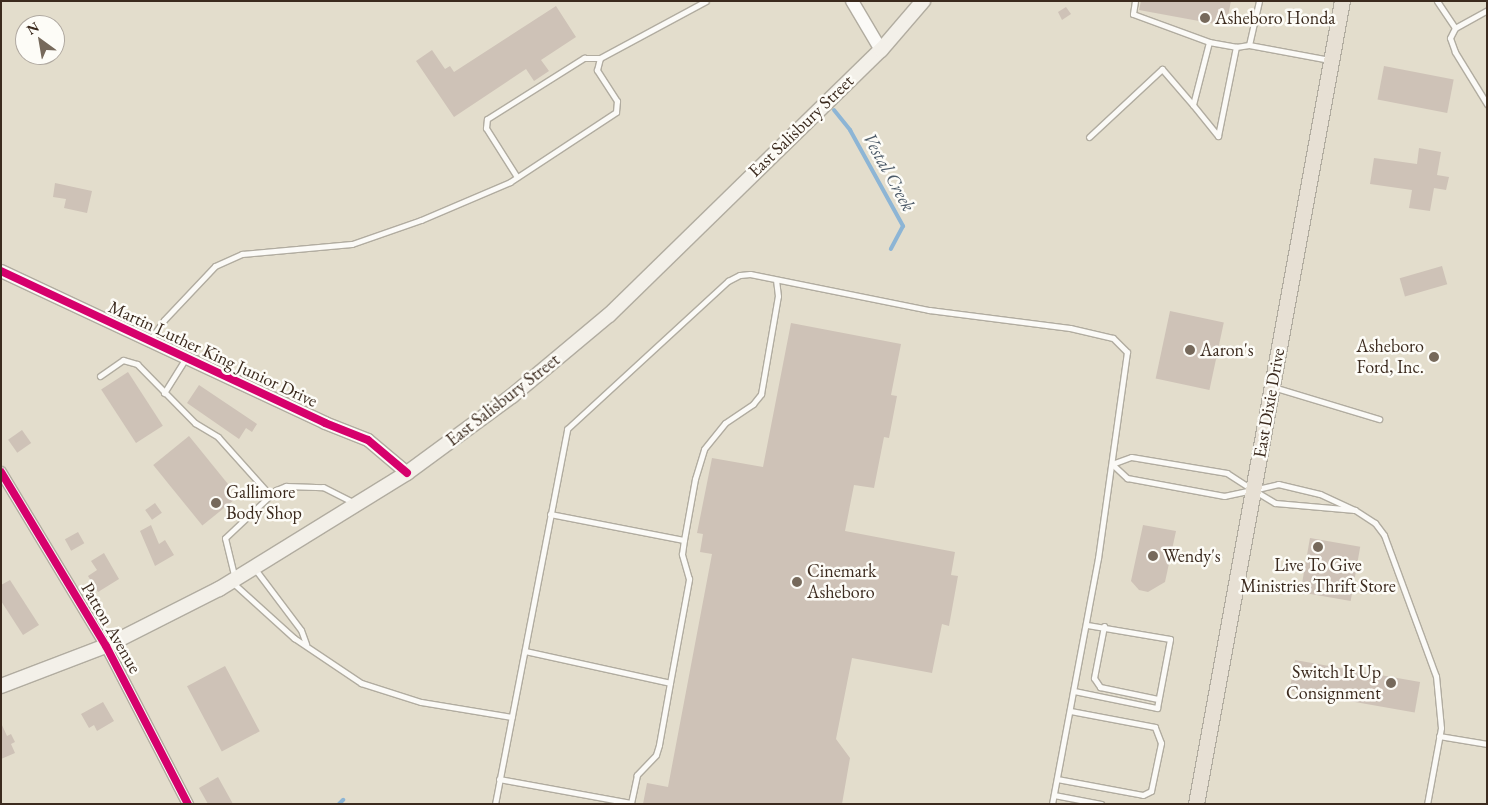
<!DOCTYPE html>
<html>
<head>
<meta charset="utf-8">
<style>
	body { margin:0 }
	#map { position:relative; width:1488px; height:805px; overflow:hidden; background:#e3ddcc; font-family:"EB Garamond",serif }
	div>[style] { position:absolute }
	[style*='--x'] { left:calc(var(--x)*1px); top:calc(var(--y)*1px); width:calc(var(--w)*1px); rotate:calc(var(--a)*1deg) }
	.stream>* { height:4px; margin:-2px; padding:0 2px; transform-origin:2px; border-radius:2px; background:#8db5d5 }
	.building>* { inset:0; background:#cec2b7; transform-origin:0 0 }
	.roads { filter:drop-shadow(1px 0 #b1aca0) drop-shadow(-1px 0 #b1aca0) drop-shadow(0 1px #b1aca0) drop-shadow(0 -1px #b1aca0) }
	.service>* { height:5px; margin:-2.5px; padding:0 2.5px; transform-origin:2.5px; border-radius:2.5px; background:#fbfaf7 }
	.minor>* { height:10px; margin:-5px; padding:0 5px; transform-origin:5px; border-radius:5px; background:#fbfaf7 }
	.tertiary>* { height:12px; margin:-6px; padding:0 6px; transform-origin:6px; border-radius:6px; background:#fbfaf7 }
	.secondary>* { height:14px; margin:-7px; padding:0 7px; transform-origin:7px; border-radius:7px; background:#f3f0e9 }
	.primary>* { height:15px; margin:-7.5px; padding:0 7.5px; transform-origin:7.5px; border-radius:7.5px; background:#e7e0d4 }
	.cycleway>* { height:8px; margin:-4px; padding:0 4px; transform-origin:4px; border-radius:4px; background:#d6006c }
	.dots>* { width:14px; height:14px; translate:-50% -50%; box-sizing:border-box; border:2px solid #fdfcf7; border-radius:50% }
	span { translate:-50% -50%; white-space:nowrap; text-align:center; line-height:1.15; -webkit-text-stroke:5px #fdfcf7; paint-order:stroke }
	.poi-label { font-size:18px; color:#3b2a1e }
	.left { translate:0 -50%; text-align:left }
	.right { translate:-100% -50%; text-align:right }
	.street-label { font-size:18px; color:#3b2a1e }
	.water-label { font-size:19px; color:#4d5b69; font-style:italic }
	.frame { position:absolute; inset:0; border:2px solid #3b2a1e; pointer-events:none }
	.north { position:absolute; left:15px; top:15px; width:50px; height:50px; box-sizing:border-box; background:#fdfcf7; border:1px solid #afa8a0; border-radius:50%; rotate:328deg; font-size:14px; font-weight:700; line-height:20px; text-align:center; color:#3b2a1e }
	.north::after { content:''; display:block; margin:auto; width:18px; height:22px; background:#76695b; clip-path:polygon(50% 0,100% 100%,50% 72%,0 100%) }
</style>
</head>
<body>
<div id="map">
	<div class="stream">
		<div style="--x:834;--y:110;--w:26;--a:51"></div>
		<div style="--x:850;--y:130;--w:110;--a:61.1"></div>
		<div style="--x:903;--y:226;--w:26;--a:118"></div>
		<div style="--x:339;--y:804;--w:6;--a:-45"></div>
	</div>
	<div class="building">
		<div style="clip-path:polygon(1141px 1px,1231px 1px,1226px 26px,1139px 10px)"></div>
		<div style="clip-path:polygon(556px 6px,576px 37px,541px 60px,549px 71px,534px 81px,526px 69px,454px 117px,416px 61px,432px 50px,445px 69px,450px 66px,454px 72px)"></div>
		<div style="clip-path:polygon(1066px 7px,1071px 14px,1062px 20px,1058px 12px)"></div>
		<div style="left:1384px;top:66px;width:71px;height:34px;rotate:11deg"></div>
		<div style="clip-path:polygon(1419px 148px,1441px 152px,1437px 175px,1449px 177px,1446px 190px,1434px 188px,1430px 211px,1409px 208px,1412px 190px,1370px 184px,1374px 158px,1417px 164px)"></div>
		<div style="clip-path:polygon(55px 183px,92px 191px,87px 213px,64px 208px,66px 199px,53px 197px)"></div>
		<div style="left:1442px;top:266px;width:19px;height:44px;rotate:74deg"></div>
		<div style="left:1170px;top:311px;width:55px;height:69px;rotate:12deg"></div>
		<div style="clip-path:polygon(791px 323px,901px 344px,891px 395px,897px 396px,889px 438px,884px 437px,874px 488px,854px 485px,845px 531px,955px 552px,951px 575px,958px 576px,949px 626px,942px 624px,932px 673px,852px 658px,836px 739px,850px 758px,842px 804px,643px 804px,647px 783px,668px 787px,712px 554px,700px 552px,703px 534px,697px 533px,712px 458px,763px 467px)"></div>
		<div style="left:128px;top:372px;width:64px;height:32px;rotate:57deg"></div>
		<div style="clip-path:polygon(199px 385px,257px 424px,252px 432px,246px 428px,239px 439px,187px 403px)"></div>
		<div style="left:22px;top:430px;width:16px;height:17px;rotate:55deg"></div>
		<div style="left:189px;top:436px;width:78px;height:46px;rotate:51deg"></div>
		<div style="left:155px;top:503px;width:12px;height:12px;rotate:55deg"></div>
		<div style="clip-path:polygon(151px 525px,159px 544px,165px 540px,174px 555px,155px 566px,140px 531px)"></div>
		<div style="clip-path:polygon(1143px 525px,1176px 531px,1165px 582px,1148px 592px,1139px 590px,1131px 581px)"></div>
		<div style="left:78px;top:532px;width:13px;height:15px;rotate:61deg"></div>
		<div style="left:1310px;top:538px;width:51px;height:55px;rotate:10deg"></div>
		<div style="clip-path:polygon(104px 553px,119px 579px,98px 592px,88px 576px,97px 570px,91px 561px)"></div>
		<div style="clip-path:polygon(10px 580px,39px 625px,23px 635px,1px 601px,1px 585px)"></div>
		<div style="left:1295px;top:660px;width:127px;height:31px;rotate:10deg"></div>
		<div style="left:225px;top:666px;width:74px;height:43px;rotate:62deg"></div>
		<div style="clip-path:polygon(103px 702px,114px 721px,97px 731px,94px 725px,89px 728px,81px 714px)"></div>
		<div style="clip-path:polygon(1px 723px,7px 736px,11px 734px,15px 742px,11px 744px,15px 753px,1px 759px)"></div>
		<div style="clip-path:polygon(218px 777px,233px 804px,208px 804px,199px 788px)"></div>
	</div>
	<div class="roads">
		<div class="service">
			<div style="--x:1135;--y:1;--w:13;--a:99"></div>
			<div style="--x:1133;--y:14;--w:81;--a:20.2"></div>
			<div style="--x:1209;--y:42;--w:27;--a:10"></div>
			<div style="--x:1236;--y:47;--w:13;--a:-9"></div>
			<div style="--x:1259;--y:1;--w:45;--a:102.8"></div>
			<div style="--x:1249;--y:45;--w:82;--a:10.5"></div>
			<div style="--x:1437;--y:1;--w:32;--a:56"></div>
			<div style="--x:1455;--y:28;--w:37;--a:-29"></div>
			<div style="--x:1455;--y:28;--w:11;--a:117"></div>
			<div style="--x:1450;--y:38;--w:15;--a:70"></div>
			<div style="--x:1455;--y:52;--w:61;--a:58.4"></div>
			<div style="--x:1209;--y:42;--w:65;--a:104.3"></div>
			<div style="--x:1193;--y:105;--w:40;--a:51"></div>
			<div style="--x:1218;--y:136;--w:91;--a:-78.6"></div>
			<div style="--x:1089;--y:137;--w:100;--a:-43"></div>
			<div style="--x:1162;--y:69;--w:48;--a:49.3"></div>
			<div style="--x:517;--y:177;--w:58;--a:-122.3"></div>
			<div style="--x:486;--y:128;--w:9;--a:-84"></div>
			<div style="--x:487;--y:119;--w:115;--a:-32.2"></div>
			<div style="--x:584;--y:58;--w:16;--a:0"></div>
			<div style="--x:150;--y:340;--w:24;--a:-55"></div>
			<div style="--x:164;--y:320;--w:74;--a:-46.6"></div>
			<div style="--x:215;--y:266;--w:30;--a:-24"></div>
			<div style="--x:242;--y:254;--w:110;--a:-5.2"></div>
			<div style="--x:352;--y:244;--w:73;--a:-19.2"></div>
			<div style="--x:421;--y:220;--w:97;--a:-23.1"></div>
			<div style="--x:510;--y:182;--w:127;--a:-33.4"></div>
			<div style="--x:616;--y:112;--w:11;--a:-85"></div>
			<div style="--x:617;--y:101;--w:37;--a:-123"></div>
			<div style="--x:597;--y:70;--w:12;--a:-76"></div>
			<div style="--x:600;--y:58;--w:120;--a:-28.3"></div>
			<div style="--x:100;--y:376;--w:28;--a:-35"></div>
			<div style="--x:123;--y:360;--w:15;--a:16"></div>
			<div style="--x:137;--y:364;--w:83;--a:45.5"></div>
			<div style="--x:195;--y:423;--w:27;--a:31"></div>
			<div style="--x:218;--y:437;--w:78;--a:48.1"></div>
			<div style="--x:1273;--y:387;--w:111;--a:16.8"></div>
			<div style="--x:164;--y:393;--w:40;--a:-58"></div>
			<div style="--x:1355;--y:510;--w:80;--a:-175"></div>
			<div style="--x:1275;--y:503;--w:26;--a:-149"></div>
			<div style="--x:1253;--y:490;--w:31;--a:-147"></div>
			<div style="--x:1227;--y:473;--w:97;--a:-170.5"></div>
			<div style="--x:1131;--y:457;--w:20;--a:160"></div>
			<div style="--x:1112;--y:464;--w:21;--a:43"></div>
			<div style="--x:1127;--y:478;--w:99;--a:10.5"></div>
			<div style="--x:1224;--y:496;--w:30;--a:-12"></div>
			<div style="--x:1253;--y:490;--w:26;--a:-13"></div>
			<div style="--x:1278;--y:484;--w:43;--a:13.4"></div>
			<div style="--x:1320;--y:494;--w:38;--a:25"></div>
			<div style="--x:1355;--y:510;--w:24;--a:33"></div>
			<div style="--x:1375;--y:523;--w:15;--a:53"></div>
			<div style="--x:1384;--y:535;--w:150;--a:69.8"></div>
			<div style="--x:1436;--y:676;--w:52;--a:84.5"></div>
			<div style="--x:1441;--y:728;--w:77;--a:100.4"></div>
			<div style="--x:550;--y:514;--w:136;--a:11"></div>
			<div style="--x:684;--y:540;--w:62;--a:-79.8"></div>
			<div style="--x:695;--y:479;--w:31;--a:-73"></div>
			<div style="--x:704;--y:449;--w:33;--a:-51"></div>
			<div style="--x:725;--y:423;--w:34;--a:-34"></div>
			<div style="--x:753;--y:404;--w:13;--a:-51"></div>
			<div style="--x:761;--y:394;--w:99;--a:-80.2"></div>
			<div style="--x:778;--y:296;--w:16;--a:-97"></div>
			<div style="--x:255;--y:569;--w:76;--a:53"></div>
			<div style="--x:301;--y:630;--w:15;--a:70"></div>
			<div style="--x:235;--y:579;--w:42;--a:-103.7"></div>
			<div style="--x:225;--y:538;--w:70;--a:-43.3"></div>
			<div style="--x:276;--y:490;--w:11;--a:-22"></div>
			<div style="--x:286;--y:486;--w:37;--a:2"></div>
			<div style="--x:323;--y:487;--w:36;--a:27"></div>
			<div style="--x:232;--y:582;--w:84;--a:42.1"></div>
			<div style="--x:294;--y:638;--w:81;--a:33.9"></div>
			<div style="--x:361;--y:683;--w:63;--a:17.6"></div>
			<div style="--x:421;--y:702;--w:92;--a:9.4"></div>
			<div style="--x:1104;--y:626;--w:53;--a:100.9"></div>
			<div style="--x:1094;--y:678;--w:11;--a:56"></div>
			<div style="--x:1100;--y:687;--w:59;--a:11.7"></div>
			<div style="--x:525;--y:651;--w:148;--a:12.4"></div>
			<div style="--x:670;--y:683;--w:63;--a:100.1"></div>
			<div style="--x:659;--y:745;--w:10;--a:107"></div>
			<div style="--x:656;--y:755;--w:28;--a:134"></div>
			<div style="--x:637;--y:775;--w:30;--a:102"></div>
			<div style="--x:670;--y:683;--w:106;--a:-79.6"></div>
			<div style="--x:689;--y:579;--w:26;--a:-106"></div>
			<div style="--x:682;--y:554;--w:14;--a:-82"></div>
			<div style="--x:1074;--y:691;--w:85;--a:11.6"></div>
			<div style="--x:1157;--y:708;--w:70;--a:-79.3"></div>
			<div style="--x:1170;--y:639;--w:84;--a:-170.4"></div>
			<div style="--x:1439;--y:736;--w:49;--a:9.5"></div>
			<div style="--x:499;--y:779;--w:134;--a:10.3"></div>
			<div style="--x:1057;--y:779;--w:87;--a:10.5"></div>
			<div style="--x:1143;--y:795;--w:9;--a:-27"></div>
			<div style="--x:1151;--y:791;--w:49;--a:-78.2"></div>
			<div style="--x:1161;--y:743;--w:17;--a:-111"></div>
			<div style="--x:1155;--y:727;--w:86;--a:-169.3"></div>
			<div style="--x:1054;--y:795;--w:48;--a:10.8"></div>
			<div style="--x:495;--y:804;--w:382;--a:-79.1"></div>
			<div style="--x:567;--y:429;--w:219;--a:-42.6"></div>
			<div style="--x:728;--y:281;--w:13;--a:-27"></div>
			<div style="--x:740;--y:275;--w:10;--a:-6"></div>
			<div style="--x:750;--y:274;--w:183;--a:11.4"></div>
			<div style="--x:929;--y:310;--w:142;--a:7.3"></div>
			<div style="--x:1070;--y:328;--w:44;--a:13.1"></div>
			<div style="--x:1113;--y:338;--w:20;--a:45"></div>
			<div style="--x:1127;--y:352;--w:208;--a:98"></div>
			<div style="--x:1098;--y:558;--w:250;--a:100.6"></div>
		</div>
		<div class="minor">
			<div style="--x:1;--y:472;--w:203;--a:58.9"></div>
			<div style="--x:106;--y:646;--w:178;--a:62.6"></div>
		</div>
		<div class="tertiary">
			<div style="--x:852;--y:1;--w:57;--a:59.4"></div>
			<div style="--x:1;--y:271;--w:358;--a:25.1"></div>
			<div style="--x:325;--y:423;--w:46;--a:21.6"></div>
			<div style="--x:368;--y:440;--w:51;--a:40.2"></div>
		</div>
		<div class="secondary">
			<div style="--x:1;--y:686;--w:112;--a:-20.9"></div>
			<div style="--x:106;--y:646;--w:127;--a:-26.8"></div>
			<div style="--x:219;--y:589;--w:221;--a:-31.7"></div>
			<div style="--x:407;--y:473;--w:130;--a:-36.3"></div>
			<div style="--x:512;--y:396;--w:126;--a:-39.9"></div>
			<div style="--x:609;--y:315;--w:380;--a:-44.3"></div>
			<div style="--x:881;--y:50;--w:65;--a:-49.4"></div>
		</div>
		<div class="primary">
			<div style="--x:1196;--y:804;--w:816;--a:-79.7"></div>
		</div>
	</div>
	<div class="cycleway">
		<div style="--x:1;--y:271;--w:358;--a:25.1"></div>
		<div style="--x:325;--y:423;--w:46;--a:21.6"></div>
		<div style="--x:368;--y:440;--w:51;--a:40.2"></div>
		<div style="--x:1;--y:472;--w:203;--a:58.9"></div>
		<div style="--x:106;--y:646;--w:178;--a:62.6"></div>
	</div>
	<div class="dots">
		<div style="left:1205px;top:18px;background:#76695b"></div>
		<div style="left:1190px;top:350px;background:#76695b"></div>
		<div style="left:1434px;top:357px;background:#76695b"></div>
		<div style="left:216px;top:503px;background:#76695b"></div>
		<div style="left:1318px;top:547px;background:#76695b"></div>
		<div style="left:1153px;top:556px;background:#76695b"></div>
		<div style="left:797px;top:582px;background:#76695b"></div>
		<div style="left:1391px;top:683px;background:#76695b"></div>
	</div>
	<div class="poi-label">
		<span class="left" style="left:1215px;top:18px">Asheboro Honda</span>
		<span class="right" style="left:1424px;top:357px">Asheboro<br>Ford, Inc.</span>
		<span class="left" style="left:1200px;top:350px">Aaron's</span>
		<span class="left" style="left:226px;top:503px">Gallimore<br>Body Shop</span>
		<span class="left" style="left:1163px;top:556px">Wendy's</span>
		<span style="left:1318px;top:576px">Live To Give<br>Ministries Thrift Store</span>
		<span class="left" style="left:807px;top:582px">Cinemark<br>Asheboro</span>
		<span class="right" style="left:1381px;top:683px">Switch It Up<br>Consignment</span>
	</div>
	<div class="street-label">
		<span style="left:801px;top:126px;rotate:-44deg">East Salisbury Street</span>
		<span style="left:213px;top:354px;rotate:25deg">Martin Luther King Junior Drive</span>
		<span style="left:503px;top:400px;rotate:-38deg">East Salisbury Street</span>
		<span style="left:1269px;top:403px;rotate:-80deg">East Dixie Drive</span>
		<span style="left:111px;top:628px;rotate:60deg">Patton Avenue</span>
	</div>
	<div class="water-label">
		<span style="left:889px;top:172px;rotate:61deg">Vestal Creek</span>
	</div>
	<div class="frame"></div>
	<div class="north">N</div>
</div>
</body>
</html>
